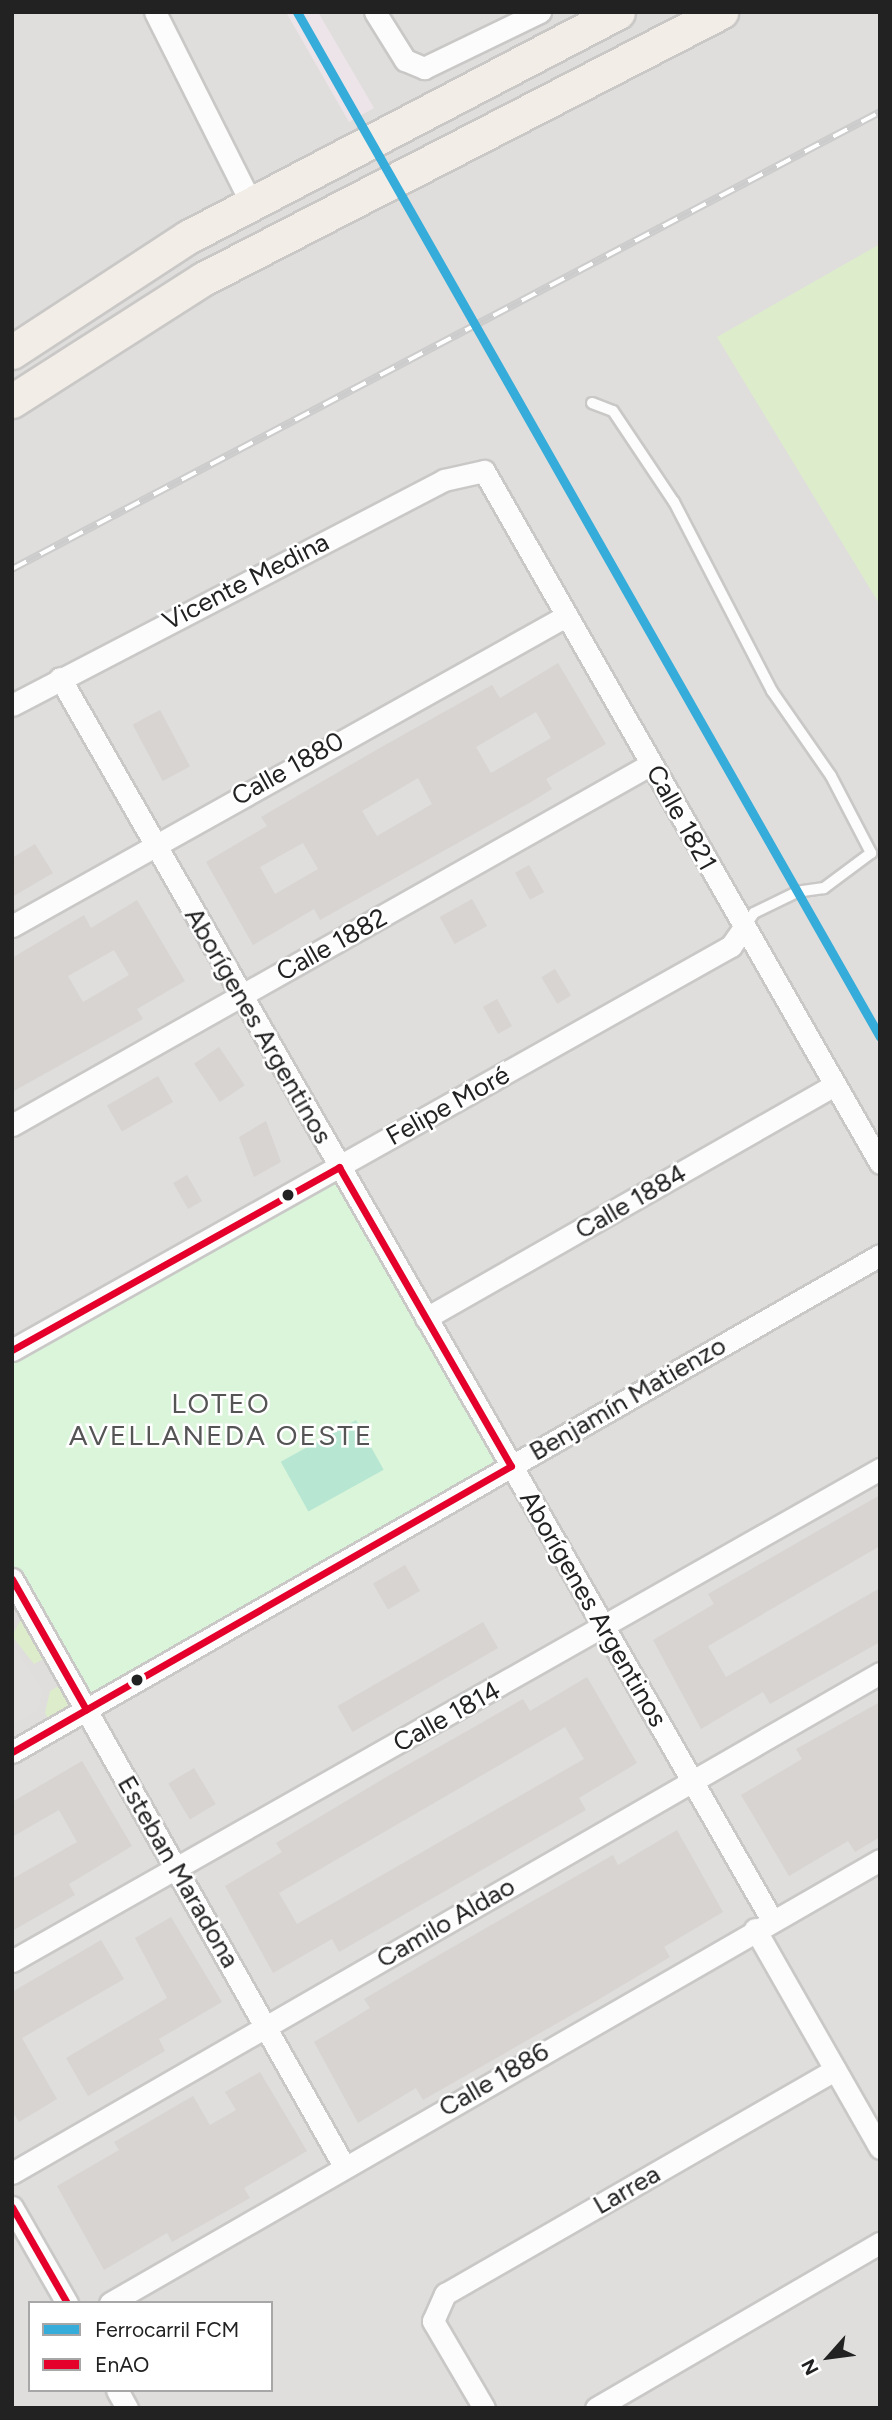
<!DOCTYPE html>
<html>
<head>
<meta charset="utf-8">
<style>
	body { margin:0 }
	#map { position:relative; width:892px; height:2420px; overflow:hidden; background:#f0eeeb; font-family:Figtree,sans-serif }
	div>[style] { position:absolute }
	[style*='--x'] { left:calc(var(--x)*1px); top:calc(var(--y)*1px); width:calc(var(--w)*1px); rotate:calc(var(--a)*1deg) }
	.residential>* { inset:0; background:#dfdedc }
	.industrial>* { inset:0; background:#ede4e9 }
	.grass>* { inset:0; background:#ddeccb }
	.park>* { inset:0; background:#daf5da }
	.pitch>* { inset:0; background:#b7e6d2; transform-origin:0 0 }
	.parking>* { inset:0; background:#e0dfde }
	.building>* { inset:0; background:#d7d4d2; transform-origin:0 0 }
	.roads { filter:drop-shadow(2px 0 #c9c8c7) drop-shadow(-2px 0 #c9c8c7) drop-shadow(0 2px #c9c8c7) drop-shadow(0 -2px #c9c8c7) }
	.lane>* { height:10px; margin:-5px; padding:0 5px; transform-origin:5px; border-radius:5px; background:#fdfcfc }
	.street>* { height:21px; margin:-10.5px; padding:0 10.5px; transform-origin:10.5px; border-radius:10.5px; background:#fdfcfc }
	.primary>* { height:33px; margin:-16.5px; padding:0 16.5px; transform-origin:16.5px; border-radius:16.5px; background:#f3ede7 }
	.rail>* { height:8px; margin-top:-4px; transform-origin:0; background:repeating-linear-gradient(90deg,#fff 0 16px,#ccc 0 32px); box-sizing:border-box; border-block:2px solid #ccc }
	.bus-1>* { height:7px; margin:-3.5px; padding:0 3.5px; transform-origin:3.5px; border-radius:3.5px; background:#e4002b }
	.rail-1>* { height:9px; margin:-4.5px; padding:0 4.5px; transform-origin:4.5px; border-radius:4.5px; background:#35acd9 }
	.dots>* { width:19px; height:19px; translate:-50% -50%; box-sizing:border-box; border:4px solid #fff; border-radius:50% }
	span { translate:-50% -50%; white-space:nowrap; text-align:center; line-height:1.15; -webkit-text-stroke:5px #fff; paint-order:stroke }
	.street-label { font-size:26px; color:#222 }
	.neighbourhood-label { font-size:28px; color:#555; letter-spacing:2px }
	.frame { position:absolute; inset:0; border:14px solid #222; pointer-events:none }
	.legend { position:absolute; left:28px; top:2301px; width:245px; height:91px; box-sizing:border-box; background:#fff; border:2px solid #a7a7a7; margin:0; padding:9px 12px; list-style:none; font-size:21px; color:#222 }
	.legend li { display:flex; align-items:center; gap:14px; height:35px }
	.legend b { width:35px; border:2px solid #a7a7a7 }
	.north { position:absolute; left:794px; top:2322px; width:70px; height:70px; -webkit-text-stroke:5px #fff; paint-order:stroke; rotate:242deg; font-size:19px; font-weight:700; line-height:28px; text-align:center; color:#222 }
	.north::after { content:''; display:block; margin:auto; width:24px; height:32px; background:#222; clip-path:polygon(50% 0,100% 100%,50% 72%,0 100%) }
</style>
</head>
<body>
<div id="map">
	<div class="residential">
		<div style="clip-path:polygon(evenodd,12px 12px,880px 12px,880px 2408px,12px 2408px,12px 12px,30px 2303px,271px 2303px,271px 2390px,30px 2390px,30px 2303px)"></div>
	</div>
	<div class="industrial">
		<div style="clip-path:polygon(286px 12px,318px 12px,374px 108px,349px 122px)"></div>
	</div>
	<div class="grass">
		<div style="clip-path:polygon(880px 244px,880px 605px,717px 337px)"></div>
		<div style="clip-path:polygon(20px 1621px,29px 1624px,47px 1657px,34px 1664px,12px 1636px)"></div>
		<div style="clip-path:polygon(62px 1684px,68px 1705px,50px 1722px,45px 1713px,50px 1691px)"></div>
	</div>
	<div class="park">
		<div style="clip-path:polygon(339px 1167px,511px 1466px,86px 1709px,12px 1579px,12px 1350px)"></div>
	</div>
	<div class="pitch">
		<div style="left:356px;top:1420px;width:57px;height:86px;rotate:61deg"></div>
	</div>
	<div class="parking">
		<div style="clip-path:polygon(12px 1644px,43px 1691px,37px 1711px,12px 1725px)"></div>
	</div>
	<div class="building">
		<div style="clip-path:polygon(evenodd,558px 663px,606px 744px,546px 779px,552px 789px,531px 802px,320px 920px,314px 909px,253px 945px,206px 862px,267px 826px,261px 817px,378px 749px,492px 685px,500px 698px,558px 663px,536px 712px,551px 738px,491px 773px,476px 747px,536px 712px,558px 663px,418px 778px,432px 804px,377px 836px,362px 811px,418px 778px,558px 663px,303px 843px,318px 869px,275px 894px,260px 867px,303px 843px)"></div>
		<div style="left:160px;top:710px;width:64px;height:31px;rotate:62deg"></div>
		<div style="clip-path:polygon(35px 844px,53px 873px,12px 897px,12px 858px)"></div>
		<div style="left:529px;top:865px;width:31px;height:16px;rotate:61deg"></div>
		<div style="left:472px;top:899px;width:31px;height:37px;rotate:61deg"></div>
		<div style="clip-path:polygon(evenodd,137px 900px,185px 981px,137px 1009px,143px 1019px,12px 1092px,12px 958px,84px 915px,91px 928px,137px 900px,114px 950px,129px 975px,83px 1002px,68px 976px,114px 950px)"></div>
		<div style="left:555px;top:969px;width:31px;height:16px;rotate:59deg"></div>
		<div style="left:497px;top:999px;width:31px;height:16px;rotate:61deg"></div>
		<div style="left:219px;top:1047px;width:46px;height:30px;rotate:56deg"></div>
		<div style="left:158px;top:1076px;width:30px;height:59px;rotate:60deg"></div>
		<div style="clip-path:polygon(266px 1121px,281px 1162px,254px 1177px,239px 1137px)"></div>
		<div style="left:187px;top:1175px;width:30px;height:16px;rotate:60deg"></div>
		<div style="clip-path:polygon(880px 1495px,880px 1546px,708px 1646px,726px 1677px,880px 1588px,880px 1642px,770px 1704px,763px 1692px,701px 1729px,653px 1640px,714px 1604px,708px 1594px)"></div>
		<div style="left:405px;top:1565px;width:30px;height:37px;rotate:60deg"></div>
		<div style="left:483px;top:1622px;width:30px;height:168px;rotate:60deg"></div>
		<div style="clip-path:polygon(evenodd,587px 1677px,637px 1763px,579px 1798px,586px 1810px,339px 1952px,332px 1939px,273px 1973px,225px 1886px,282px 1852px,276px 1843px,388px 1776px,523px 1699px,530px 1711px,587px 1677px,565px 1727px,584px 1759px,297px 1924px,279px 1893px,565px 1727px)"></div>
		<div style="clip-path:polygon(880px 1702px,880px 1837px,855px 1852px,848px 1841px,789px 1876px,741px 1795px,802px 1759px,796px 1749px)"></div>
		<div style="clip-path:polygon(82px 1761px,132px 1846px,69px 1884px,75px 1895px,12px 1931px,12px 1879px,77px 1842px,59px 1810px,12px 1837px,12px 1802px)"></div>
		<div style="left:194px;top:1768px;width:42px;height:30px;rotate:59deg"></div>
		<div style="clip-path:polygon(677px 1830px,723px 1912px,664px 1947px,670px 1957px,596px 2001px,423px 2100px,416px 2088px,358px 2123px,314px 2042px,370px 2008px,364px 1999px,439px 1955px,613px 1855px,618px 1865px)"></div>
		<div style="clip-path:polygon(171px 1917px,222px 2002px,159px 2039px,165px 2051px,88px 2096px,66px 2058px,167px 1998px,135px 1938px)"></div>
		<div style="clip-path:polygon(101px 1940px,124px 1979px,22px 2038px,57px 2099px,19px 2122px,12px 2111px,12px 1992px)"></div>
		<div style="clip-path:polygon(260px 2072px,307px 2151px,244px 2188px,250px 2198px,172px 2242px,167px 2233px,104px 2270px,57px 2186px,119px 2150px,114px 2142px,193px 2096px,210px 2125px,236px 2110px,225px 2092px)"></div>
	</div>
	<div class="roads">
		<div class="lane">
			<div style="--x:592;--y:403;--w:22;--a:21"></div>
			<div style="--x:613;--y:411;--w:110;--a:56.2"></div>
			<div style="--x:674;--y:502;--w:213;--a:62.6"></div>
			<div style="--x:772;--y:691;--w:103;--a:55.2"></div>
			<div style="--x:831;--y:776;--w:87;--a:62.5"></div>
			<div style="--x:871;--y:853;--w:59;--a:143.3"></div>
			<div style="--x:824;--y:888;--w:27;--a:172"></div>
			<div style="--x:797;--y:892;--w:48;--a:154"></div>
			<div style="--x:754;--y:913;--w:18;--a:124"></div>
		</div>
		<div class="street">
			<div style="--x:155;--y:12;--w:214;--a:63.3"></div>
			<div style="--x:375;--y:12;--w:57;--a:58"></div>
			<div style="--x:405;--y:60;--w:21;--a:23"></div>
			<div style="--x:424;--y:68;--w:129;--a:-25.8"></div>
			<div style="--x:60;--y:678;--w:1432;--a:60.18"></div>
			<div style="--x:12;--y:705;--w:487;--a:-27.5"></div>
			<div style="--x:444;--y:480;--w:41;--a:-12.7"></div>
			<div style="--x:484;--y:471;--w:797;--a:60.22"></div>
			<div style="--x:12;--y:926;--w:635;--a:-29.23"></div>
			<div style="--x:12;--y:1125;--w:734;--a:-29.46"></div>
			<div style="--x:426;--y:1318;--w:471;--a:-29.7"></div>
			<div style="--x:12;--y:1350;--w:825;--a:-29.33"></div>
			<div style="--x:731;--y:946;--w:19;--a:-55"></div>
			<div style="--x:12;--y:1579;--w:674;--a:60.51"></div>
			<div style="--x:12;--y:1752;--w:1000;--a:-29.79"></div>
			<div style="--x:755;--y:1929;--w:252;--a:60.3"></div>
			<div style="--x:12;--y:1961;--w:998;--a:-29.55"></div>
			<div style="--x:12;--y:2173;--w:1002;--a:-29.94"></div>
			<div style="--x:12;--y:2207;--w:111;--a:60.2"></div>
			<div style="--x:110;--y:2303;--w:888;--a:-29.91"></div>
			<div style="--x:117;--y:2390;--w:21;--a:61"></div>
			<div style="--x:484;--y:2408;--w:101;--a:-120.4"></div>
			<div style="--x:433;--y:2321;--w:30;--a:-66"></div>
			<div style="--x:445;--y:2294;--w:450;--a:-29.9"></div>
			<div style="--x:596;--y:2408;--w:328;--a:-30.2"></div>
		</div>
		<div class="primary">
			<div style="--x:12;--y:352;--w:210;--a:-33.2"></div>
			<div style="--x:188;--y:237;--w:485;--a:-27.6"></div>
			<div style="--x:12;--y:401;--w:227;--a:-32.6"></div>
			<div style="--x:203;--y:279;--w:583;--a:-27.27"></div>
		</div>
	</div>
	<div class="rail">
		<div style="--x:12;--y:569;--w:981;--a:-27.77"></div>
	</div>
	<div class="bus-1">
		<div style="--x:12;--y:1350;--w:375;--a:-29.2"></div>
		<div style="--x:339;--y:1167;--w:345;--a:60.1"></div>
		<div style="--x:511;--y:1466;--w:575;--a:150.18"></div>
		<div style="--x:12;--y:1579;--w:150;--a:60.4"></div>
		<div style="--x:12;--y:2207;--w:111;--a:60.2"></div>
	</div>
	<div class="rail-1">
		<div style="--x:297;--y:12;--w:1179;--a:60.37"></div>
	</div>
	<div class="dots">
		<div style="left:288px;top:1195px;background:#222"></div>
		<div style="left:137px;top:1680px;background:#222"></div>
	</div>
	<div class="street-label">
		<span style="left:246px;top:582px;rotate:-27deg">Vicente Medina</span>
		<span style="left:288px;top:769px;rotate:-29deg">Calle 1880</span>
		<span style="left:681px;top:818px;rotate:61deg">Calle 1821</span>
		<span style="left:332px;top:945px;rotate:-29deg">Calle 1882</span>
		<span style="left:258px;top:1026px;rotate:60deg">Aborígenes Argentinos</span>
		<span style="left:448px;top:1106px;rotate:-29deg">Felipe Moré</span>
		<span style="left:631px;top:1202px;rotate:-30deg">Calle 1884</span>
		<span style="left:628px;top:1399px;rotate:-30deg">Benjamín Matienzo</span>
		<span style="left:593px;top:1609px;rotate:60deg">Aborígenes Argentinos</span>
		<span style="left:447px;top:1717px;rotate:-29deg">Calle 1814</span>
		<span style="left:178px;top:1872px;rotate:60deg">Esteban Maradona</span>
		<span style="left:446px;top:1923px;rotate:-30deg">Camilo Aldao</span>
		<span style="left:494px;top:2080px;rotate:-30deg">Calle 1886</span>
		<span style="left:627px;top:2190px;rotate:-30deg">Larrea</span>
	</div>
	<div class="neighbourhood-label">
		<span style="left:221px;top:1419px">LOTEO<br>AVELLANEDA OESTE</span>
	</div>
	<div class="frame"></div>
	<ul class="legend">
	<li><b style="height:9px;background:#35acd9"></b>Ferrocarril FCM</li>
	<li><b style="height:9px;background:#e4002b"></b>EnAO</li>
	</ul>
	<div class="north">N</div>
</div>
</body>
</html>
